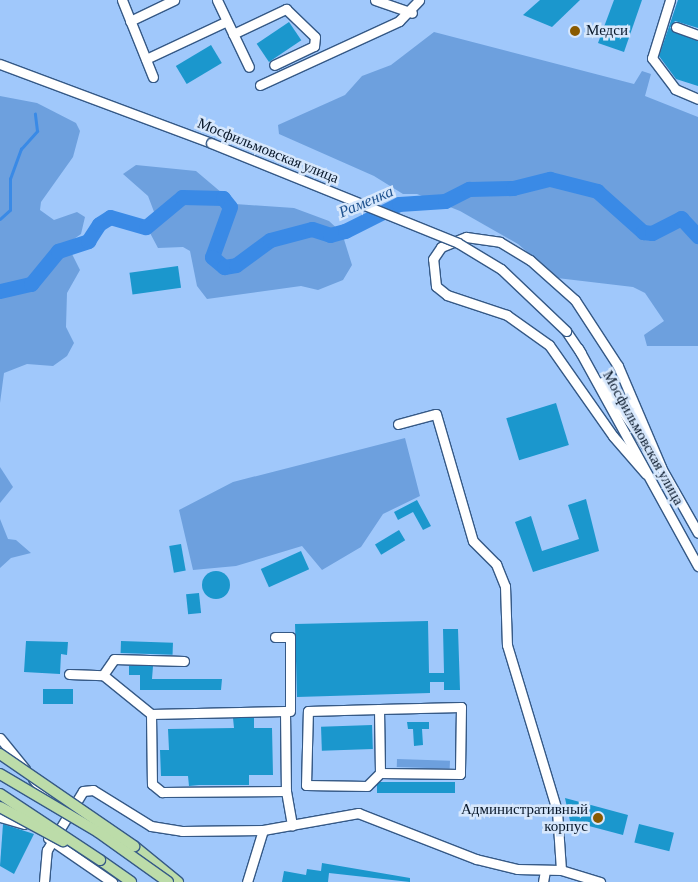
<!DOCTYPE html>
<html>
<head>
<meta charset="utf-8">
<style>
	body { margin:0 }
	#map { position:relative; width:698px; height:882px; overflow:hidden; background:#a0c8fb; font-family:"Crimson Pro",serif }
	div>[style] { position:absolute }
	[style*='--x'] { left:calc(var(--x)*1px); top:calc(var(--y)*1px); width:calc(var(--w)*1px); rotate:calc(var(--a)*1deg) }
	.green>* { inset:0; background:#6da0de; transform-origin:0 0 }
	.stream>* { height:2.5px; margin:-1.25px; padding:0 1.25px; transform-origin:1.25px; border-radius:1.25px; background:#3a8ae6 }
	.river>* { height:15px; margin:-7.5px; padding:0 7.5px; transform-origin:7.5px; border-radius:7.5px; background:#3a8ae6 }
	.building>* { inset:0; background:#1b97cd; transform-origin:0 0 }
	.round { border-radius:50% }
	.roads { filter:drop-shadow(1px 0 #355986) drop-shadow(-1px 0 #355986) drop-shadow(0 1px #355986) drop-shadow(0 -1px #355986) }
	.minor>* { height:9px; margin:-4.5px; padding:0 4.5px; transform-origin:4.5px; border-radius:4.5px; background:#fff }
	.major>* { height:10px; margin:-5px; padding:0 5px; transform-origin:5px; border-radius:5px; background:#bcdca9 }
	.bridges { filter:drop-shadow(1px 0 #355986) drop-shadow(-1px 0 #355986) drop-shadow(0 1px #355986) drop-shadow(0 -1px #355986) }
	.minor-bridge>* { height:9px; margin:-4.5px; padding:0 4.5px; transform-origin:4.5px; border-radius:4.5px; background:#fff }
	.major-bridge>* { height:10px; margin:-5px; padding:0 5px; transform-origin:5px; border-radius:5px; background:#bcdca9 }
	.dots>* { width:14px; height:14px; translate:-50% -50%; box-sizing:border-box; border:2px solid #d6e7fc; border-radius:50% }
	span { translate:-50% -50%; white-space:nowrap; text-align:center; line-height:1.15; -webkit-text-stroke:5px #d6e7fc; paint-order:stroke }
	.poi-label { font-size:15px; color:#081729 }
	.left { translate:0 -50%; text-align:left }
	.right { translate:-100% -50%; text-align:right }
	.street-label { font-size:15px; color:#081729 }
	.water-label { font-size:16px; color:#1f5390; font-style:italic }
</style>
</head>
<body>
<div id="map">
	<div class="green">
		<div style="clip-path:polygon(434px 32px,634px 84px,642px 71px,651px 74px,645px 96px,698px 117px,698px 346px,647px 346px,644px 335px,664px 321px,645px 293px,633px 287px,557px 278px,518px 244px,460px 211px,417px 194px,403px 194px,374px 176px,279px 134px,278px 125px,345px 95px,362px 76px,391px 65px)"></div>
		<div style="clip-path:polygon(0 96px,37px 103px,76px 123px,80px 131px,73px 157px,41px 202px,40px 210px,54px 220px,77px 212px,85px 217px,81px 234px,67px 244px,80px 270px,67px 293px,66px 327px,74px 343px,67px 356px,53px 366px,27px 364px,4px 373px,0 403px)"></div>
		<div style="clip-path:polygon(136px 165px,196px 171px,235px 204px,294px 208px,329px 221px,342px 233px,352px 265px,343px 280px,318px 290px,301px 286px,207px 299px,197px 286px,190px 251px,183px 247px,158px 248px,150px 233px,156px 217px,148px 196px,123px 174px)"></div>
		<div style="clip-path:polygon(405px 438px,420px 496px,383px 514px,361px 547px,322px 570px,302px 546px,236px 566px,193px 570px,179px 510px,233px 482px)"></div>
		<div style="clip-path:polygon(0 467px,13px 487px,0 503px)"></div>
		<div style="clip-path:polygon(0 519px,8px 539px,16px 540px,31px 553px,11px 558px,0 568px)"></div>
		<div style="left:397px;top:759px;width:53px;height:8px;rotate:2deg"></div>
	</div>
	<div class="stream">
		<div style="--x:0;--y:219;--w:13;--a:-42"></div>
		<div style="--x:10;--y:210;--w:31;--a:-90"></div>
		<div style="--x:10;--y:179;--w:32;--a:-70"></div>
		<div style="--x:21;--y:149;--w:24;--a:-48"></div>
		<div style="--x:37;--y:131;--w:17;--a:-97"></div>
	</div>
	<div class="river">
		<div style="--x:0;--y:291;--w:32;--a:-13"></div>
		<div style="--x:31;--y:284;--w:43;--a:-50.7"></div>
		<div style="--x:58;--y:251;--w:32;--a:-18"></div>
		<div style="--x:88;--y:241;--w:20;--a:-57"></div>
		<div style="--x:99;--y:224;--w:13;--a:-32"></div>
		<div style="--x:110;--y:217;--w:37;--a:16"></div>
		<div style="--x:146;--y:227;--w:47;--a:-39.8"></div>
		<div style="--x:182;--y:197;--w:41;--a:1.4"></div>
		<div style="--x:223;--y:198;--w:11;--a:52"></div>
		<div style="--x:230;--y:207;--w:53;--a:109.8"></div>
		<div style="--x:212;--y:257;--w:16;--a:40"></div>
		<div style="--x:224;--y:267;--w:12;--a:-9"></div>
		<div style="--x:236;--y:265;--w:42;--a:-36.3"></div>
		<div style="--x:270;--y:240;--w:43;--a:-14.7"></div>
		<div style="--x:312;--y:229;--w:19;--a:18"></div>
		<div style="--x:330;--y:235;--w:16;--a:-15"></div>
		<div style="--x:345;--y:231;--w:60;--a:-26.6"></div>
		<div style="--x:399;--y:204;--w:46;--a:-3.7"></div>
		<div style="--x:445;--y:201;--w:27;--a:-27"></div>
		<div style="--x:469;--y:189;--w:44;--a:-1.3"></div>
		<div style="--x:513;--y:188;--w:38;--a:-14"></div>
		<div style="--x:550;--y:179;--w:49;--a:14.3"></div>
		<div style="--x:597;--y:191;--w:62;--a:41.7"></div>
		<div style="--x:643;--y:232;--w:9;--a:6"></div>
		<div style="--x:652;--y:233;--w:33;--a:-27"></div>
		<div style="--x:681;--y:218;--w:25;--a:47"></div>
	</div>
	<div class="building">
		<div style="clip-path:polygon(540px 0,580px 0,552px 27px,523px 15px)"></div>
		<div style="clip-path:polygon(614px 0,642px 0,624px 52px,598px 43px)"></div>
		<div style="clip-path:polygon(678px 0,698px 0,698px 28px,675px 21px,670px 28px,698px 41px,698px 86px,676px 79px,659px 56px)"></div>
		<div style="left:289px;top:22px;width:22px;height:39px;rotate:56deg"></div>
		<div style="left:211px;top:45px;width:21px;height:41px;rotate:59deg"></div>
		<div style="left:178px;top:266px;width:22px;height:49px;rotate:82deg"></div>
		<div style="left:556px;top:403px;width:44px;height:52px;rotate:73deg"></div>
		<div style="clip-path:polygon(586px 499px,599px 551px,533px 572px,515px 522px,531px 516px,542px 551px,579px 539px,568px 505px)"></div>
		<div style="clip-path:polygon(417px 500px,431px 526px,423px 530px,413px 512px,398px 520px,394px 512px)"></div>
		<div style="left:399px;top:530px;width:12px;height:28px;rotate:59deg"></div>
		<div style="left:181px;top:544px;width:27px;height:12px;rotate:80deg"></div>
		<div style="left:301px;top:551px;width:20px;height:44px;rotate:66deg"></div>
		<div class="round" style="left:202px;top:571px;width:28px;height:28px"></div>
		<div style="left:199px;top:593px;width:20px;height:13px;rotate:84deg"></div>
		<div style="clip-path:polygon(428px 621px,429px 673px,444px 673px,443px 629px,458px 629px,460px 690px,444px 690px,444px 682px,430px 682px,430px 693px,297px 697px,295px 624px)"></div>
		<div style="clip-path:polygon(26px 641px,68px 642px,67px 655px,61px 654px,60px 674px,24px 672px)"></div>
		<div style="left:121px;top:641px;width:52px;height:12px;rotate:2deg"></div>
		<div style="clip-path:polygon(129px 666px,153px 666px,152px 679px,222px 679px,221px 690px,140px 690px,140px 675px,129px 675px)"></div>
		<div style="left:43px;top:689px;width:30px;height:15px"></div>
		<div style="clip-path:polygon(233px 718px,254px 718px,254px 728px,272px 728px,273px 775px,249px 775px,249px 785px,199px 785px,189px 786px,188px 776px,161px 776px,160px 750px,169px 750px,168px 729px,234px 728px)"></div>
		<div style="clip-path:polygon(407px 722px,429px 722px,429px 729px,422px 729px,423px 745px,414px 746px,413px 729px,408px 729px)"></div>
		<div style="left:372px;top:725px;width:24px;height:51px;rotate:88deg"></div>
		<div style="left:455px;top:782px;width:11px;height:78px;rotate:90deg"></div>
		<div style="clip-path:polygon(565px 798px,628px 815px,623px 835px,570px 821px)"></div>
		<div style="clip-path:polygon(3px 824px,34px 834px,14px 874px,0 866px)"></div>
		<div style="left:639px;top:824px;width:36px;height:19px;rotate:14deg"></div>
		<div style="clip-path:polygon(322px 863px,410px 878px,410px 882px,329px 873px,328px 882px,282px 882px,284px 871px,306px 875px,307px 869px,321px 871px)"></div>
	</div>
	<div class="roads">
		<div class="minor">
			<div style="--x:122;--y:0;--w:83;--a:68.1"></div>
			<div style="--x:217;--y:0;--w:74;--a:64.5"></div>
			<div style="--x:375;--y:0;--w:39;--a:19"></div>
			<div style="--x:670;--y:0;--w:61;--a:107.2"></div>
			<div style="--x:652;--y:58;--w:39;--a:53"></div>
			<div style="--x:675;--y:89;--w:25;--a:23"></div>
			<div style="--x:130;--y:21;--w:49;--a:-25.5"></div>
			<div style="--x:676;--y:27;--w:23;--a:20"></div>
			<div style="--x:233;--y:34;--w:59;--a:-25.3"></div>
			<div style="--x:286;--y:9;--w:40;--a:44"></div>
			<div style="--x:315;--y:37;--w:9;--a:96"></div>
			<div style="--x:314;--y:46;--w:44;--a:154.6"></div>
			<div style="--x:146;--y:59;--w:89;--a:-25.1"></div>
			<div style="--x:0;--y:64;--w:225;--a:20.5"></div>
			<div style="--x:260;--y:85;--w:153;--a:-24.7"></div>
			<div style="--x:399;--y:21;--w:29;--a:-46"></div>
			<div style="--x:566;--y:331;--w:27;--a:56"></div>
			<div style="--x:578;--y:348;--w:249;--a:61.2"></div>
			<div style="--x:602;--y:382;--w:84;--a:55.2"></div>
			<div style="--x:398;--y:424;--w:39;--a:-15"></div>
			<div style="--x:436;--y:414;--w:132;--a:73.8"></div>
			<div style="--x:473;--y:541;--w:33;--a:45"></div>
			<div style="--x:496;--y:564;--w:24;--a:68"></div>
			<div style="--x:505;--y:586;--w:59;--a:88.1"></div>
			<div style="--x:507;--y:645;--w:173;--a:73.2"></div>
			<div style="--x:557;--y:811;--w:59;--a:86.1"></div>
			<div style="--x:659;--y:464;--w:79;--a:60.5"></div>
			<div style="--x:646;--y:474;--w:50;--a:-131"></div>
			<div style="--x:613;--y:436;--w:111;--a:-125.1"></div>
			<div style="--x:549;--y:345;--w:52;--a:-144.5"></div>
			<div style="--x:507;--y:315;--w:63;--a:-161.6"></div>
			<div style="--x:447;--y:295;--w:14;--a:-141"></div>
			<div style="--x:436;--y:286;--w:27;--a:-96"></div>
			<div style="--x:433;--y:259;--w:14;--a:-56"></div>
			<div style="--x:441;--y:247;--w:27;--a:-22"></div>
			<div style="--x:466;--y:237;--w:34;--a:8"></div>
			<div style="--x:500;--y:242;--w:35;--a:31"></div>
			<div style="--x:530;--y:260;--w:60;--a:41.6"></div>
			<div style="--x:575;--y:300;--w:79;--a:56.9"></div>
			<div style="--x:618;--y:366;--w:110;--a:66.9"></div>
			<div style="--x:275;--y:637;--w:15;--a:0"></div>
			<div style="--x:290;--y:637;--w:74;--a:90"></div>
			<div style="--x:69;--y:674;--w:34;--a:2"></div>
			<div style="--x:103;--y:675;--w:62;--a:39.1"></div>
			<div style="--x:151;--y:714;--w:70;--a:89.2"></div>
			<div style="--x:152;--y:784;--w:13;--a:39"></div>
			<div style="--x:162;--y:792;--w:124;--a:-0.5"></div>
			<div style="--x:103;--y:675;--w:19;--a:-55"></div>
			<div style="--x:114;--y:659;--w:70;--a:1.6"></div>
			<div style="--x:379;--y:709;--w:64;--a:89.1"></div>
			<div style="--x:380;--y:773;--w:18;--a:135"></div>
			<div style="--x:367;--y:786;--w:61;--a:-179.1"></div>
			<div style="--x:306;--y:785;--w:74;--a:-88.5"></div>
			<div style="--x:308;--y:711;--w:71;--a:-1.6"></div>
			<div style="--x:379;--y:709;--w:82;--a:-1.4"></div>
			<div style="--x:461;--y:707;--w:67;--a:90.9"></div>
			<div style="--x:460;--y:774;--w:80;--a:-179.3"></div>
			<div style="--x:151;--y:714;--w:134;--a:-1.3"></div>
			<div style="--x:285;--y:711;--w:80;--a:89.3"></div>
			<div style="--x:286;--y:791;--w:35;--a:80"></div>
			<div style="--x:0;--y:738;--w:40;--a:51"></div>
			<div style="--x:33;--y:779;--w:35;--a:51"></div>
			<div style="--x:0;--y:817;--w:25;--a:16"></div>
			<div style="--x:48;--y:838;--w:78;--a:34.5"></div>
			<div style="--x:44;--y:882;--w:32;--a:-85"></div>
			<div style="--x:47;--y:850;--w:69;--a:-58.6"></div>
			<div style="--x:83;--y:791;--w:10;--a:-6"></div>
			<div style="--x:93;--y:790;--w:68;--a:31.8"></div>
			<div style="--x:151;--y:826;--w:31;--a:9"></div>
			<div style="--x:182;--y:831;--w:81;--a:-0.7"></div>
			<div style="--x:263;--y:830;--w:97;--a:-10.1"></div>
			<div style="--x:358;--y:813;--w:127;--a:21.3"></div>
			<div style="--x:476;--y:859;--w:42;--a:13.7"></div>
			<div style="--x:517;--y:869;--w:44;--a:1.3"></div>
			<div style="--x:561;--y:870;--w:41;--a:17.1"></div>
			<div style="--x:247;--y:882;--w:54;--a:-72.9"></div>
			<div style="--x:543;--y:882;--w:11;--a:-80"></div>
		</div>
		<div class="major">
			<div style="--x:134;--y:846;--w:57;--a:39.3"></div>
			<div style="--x:100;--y:860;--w:38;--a:35"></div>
		</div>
	</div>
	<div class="bridges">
		<div class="minor-bridge">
			<div style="--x:211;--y:143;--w:266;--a:22"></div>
			<div style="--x:458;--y:243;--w:50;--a:31.2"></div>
			<div style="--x:501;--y:269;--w:90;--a:43.6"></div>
		</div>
		<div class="major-bridge">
			<div style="--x:0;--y:754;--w:163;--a:34.5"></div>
			<div style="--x:0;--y:774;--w:114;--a:30.6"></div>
			<div style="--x:98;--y:832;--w:86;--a:35.5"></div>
			<div style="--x:0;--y:794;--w:120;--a:33.4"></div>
			<div style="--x:0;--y:807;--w:72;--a:28.4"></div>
		</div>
	</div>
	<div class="dots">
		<div style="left:575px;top:31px;background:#895a00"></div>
		<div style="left:598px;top:818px;background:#895a00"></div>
	</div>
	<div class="poi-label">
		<span class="left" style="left:586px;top:31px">Медси</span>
		<span class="right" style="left:588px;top:818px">Административный<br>корпус</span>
	</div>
	<div class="street-label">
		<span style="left:268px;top:151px;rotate:22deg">Мосфильмовская улица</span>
		<span style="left:643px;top:438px;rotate:61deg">Мосфильмовская улица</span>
	</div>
	<div class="water-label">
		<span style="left:366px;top:202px;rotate:-23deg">Раменка</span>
	</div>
</div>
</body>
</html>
